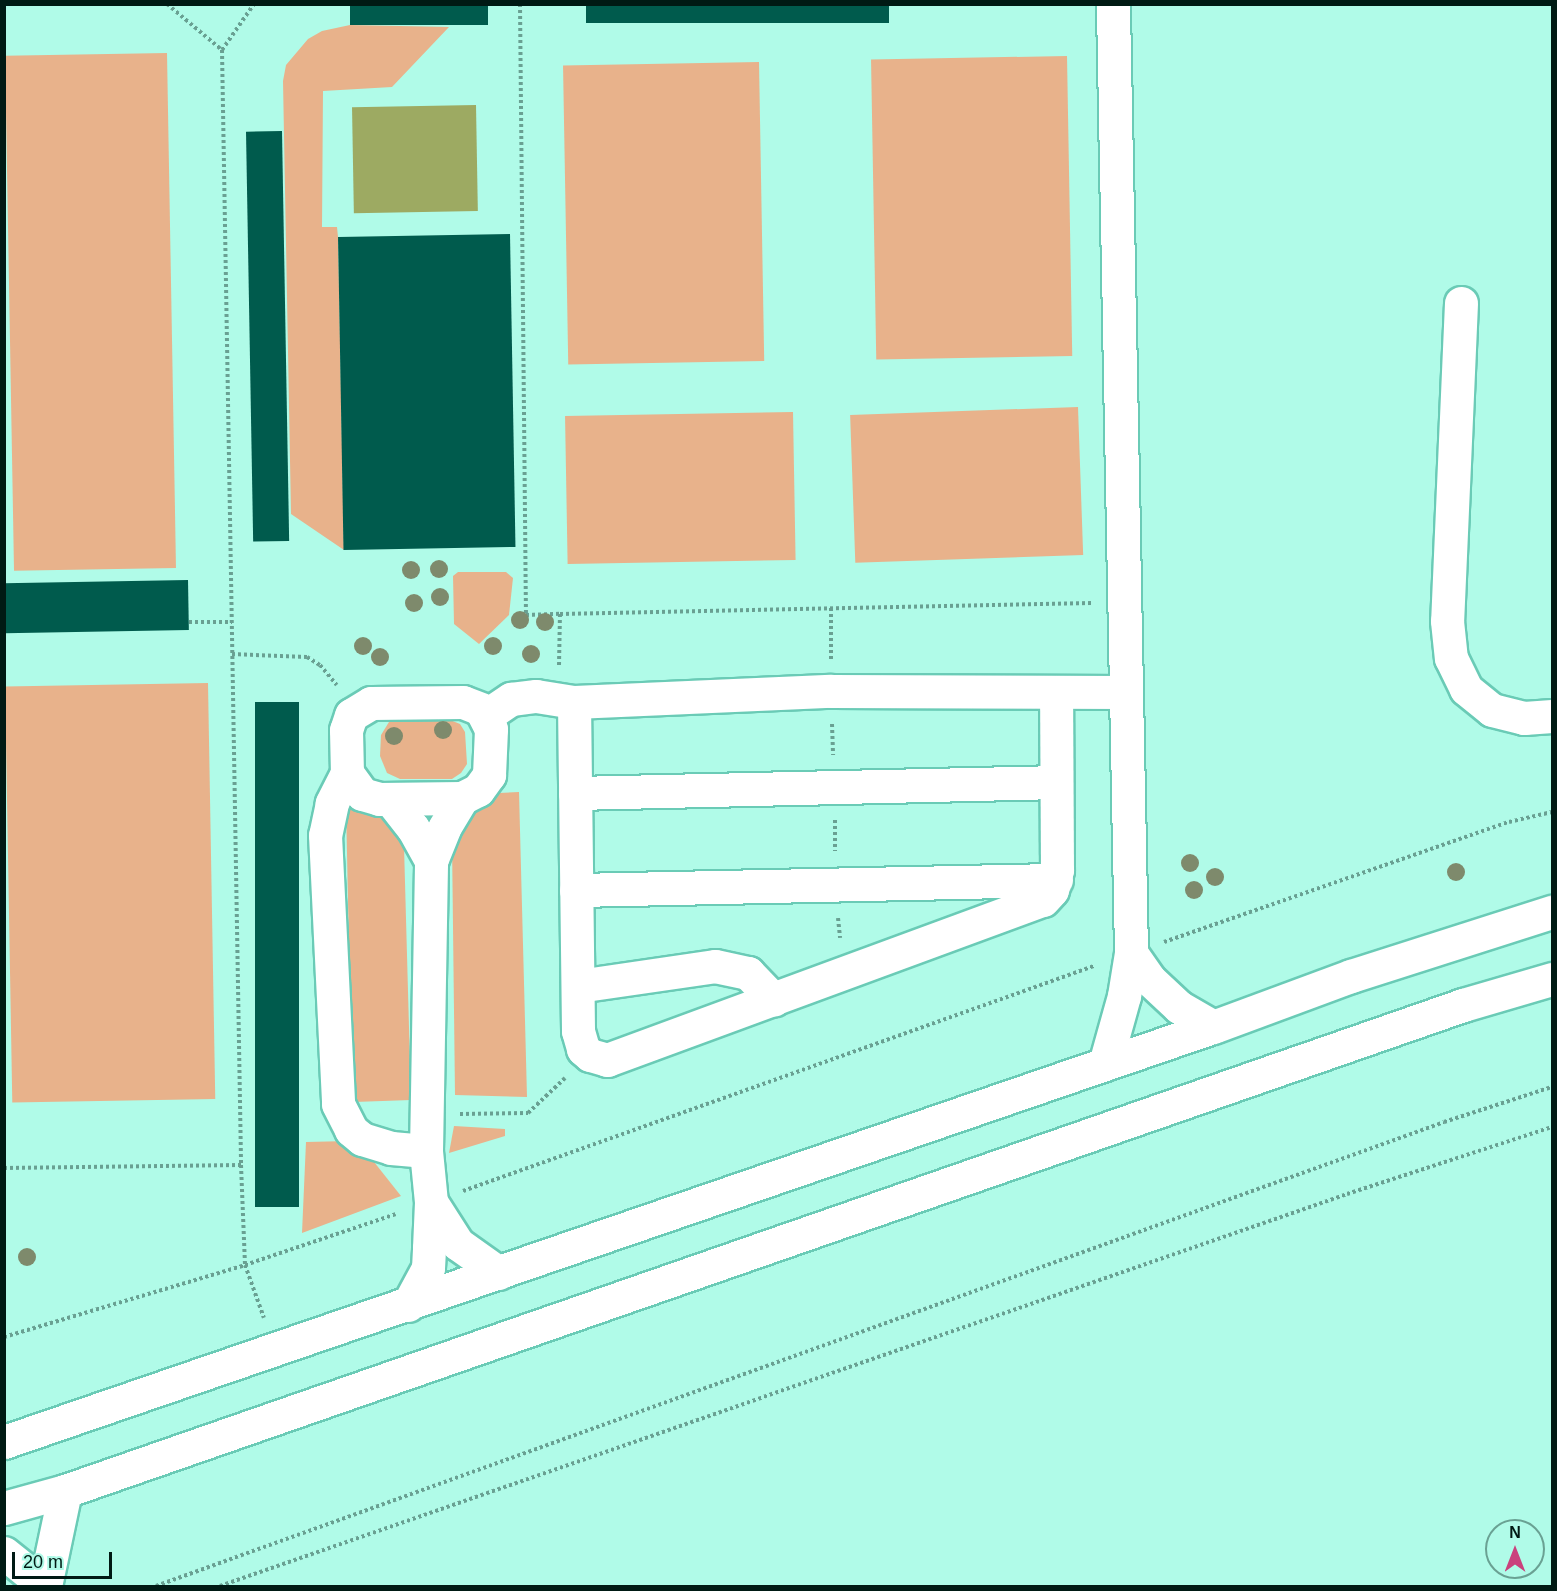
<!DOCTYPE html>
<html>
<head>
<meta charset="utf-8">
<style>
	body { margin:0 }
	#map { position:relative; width:1557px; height:1591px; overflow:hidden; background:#b0fbe8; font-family:Helvetica,sans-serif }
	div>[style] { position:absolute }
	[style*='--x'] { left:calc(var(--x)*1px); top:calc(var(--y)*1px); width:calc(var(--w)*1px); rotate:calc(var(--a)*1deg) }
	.green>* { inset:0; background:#e8b28b; transform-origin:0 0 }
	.water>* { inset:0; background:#9daa62; transform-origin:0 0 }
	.building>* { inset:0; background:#005b4d; transform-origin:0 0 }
	.path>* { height:4px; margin-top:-2px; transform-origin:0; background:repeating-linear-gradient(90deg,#69a092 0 3px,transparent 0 6px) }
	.roads { filter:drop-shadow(2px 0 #6acbb6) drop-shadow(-2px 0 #6acbb6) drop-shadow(0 2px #6acbb6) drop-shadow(0 -2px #6acbb6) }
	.minor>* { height:33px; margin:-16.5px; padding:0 16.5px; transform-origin:16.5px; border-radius:16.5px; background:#fff }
	.major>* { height:33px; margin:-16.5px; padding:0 16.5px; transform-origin:16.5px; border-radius:16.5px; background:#fff }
	.trees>* { width:18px; height:18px; margin:-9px; border-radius:50%; background:#7e8a6c }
	span { translate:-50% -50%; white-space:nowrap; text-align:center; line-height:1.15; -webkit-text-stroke:6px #b0fbe8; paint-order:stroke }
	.frame { position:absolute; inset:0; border:6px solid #001a14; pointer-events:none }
	.north { position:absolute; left:1485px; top:1519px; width:60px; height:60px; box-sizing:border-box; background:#b0fbe8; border:2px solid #6aa193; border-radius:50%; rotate:0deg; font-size:16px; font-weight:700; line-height:24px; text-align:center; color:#001a14 }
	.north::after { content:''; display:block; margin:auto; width:21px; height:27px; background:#ca417d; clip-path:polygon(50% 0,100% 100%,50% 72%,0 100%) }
	.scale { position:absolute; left:12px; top:1552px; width:100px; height:27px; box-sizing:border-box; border:3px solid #001a14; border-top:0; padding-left:8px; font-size:18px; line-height:21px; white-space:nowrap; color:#001a14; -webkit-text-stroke:4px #b0fbe8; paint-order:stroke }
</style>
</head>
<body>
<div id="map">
	<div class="green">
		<div style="clip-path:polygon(350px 25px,449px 27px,392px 87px,323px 91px,322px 227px,337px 227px,338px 237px,344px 550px,291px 514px,283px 81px,286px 65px,308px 39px,322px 31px)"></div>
		<div style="left:167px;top:53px;width:515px;height:162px;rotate:89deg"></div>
		<div style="left:1067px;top:56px;width:300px;height:196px;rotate:89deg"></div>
		<div style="left:759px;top:62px;width:299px;height:196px;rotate:89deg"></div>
		<div style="left:1078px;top:407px;width:148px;height:228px;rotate:88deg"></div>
		<div style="left:793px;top:412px;width:148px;height:228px;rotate:89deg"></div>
		<div style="clip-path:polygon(458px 572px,506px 572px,513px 578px,509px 615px,479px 644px,454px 624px,453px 576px)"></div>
		<div style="left:208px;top:683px;width:416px;height:203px;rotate:89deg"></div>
		<div style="clip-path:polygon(445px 718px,460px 724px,465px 732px,467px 764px,461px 773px,452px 779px,400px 779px,387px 773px,380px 756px,381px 735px,389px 722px)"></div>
		<div style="clip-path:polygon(519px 792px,527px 1097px,455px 1095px,452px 842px,461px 822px,479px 806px,499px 793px)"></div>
		<div style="clip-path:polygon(351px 801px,390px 822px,404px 846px,411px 1100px,354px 1102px,352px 1094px,346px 805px)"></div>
		<div style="clip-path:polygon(454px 1126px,505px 1129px,505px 1136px,449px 1153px)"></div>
		<div style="clip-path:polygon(349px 1141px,363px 1148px,401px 1196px,302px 1233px,306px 1142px)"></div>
	</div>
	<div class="water">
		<div style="left:476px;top:105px;width:106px;height:124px;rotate:89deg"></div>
	</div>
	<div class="building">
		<div style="left:350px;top:4px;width:138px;height:21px"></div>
		<div style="left:586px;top:4px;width:303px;height:19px"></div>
		<div style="left:282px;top:131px;width:410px;height:36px;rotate:89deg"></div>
		<div style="left:510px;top:234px;width:313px;height:172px;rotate:89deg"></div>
		<div style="left:188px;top:580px;width:50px;height:184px;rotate:89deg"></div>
		<div style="left:255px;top:702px;width:44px;height:505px"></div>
	</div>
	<div class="path">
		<div style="--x:167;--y:4;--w:72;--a:39.9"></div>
		<div style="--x:222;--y:50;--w:1115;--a:89.02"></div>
		<div style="--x:241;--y:1165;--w:100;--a:87.7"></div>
		<div style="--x:245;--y:1265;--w:56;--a:70.3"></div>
		<div style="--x:520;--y:4;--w:611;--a:89.44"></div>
		<div style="--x:526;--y:615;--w:34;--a:-2"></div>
		<div style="--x:222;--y:50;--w:56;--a:-55.2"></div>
		<div style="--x:831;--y:608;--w:51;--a:90"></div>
		<div style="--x:189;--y:622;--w:43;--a:0"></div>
		<div style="--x:232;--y:654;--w:75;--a:2.3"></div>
		<div style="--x:307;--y:657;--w:15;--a:32"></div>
		<div style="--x:320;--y:665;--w:26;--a:50"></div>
		<div style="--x:559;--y:665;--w:51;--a:-88.9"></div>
		<div style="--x:560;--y:614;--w:532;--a:-1.18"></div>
		<div style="--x:832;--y:724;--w:31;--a:88"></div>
		<div style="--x:835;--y:820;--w:31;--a:90"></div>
		<div style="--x:838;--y:918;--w:20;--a:84"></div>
		<div style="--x:1164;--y:942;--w:365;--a:-19.2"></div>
		<div style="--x:1509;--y:822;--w:44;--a:-13.1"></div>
		<div style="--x:460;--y:1114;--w:68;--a:-0.8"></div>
		<div style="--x:528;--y:1113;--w:51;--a:-43.4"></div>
		<div style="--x:4;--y:1168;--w:237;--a:-0.7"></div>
		<div style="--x:463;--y:1191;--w:670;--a:-19.63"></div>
		<div style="--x:4;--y:1337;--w:252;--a:-16.6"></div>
		<div style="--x:245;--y:1265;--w:159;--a:-18.7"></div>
		<div style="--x:156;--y:1586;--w:1369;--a:-19.81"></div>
		<div style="--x:1444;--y:1122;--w:114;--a:-18"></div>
		<div style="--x:220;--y:1586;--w:1193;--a:-19.18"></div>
		<div style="--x:1347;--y:1194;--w:216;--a:-18.1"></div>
	</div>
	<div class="roads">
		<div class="minor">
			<div style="--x:1461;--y:303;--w:318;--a:92.5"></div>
			<div style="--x:1447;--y:621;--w:37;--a:84"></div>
			<div style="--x:1451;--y:658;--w:34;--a:64"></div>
			<div style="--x:1466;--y:689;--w:33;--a:39"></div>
			<div style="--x:1492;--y:710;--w:33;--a:14"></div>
			<div style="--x:1524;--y:718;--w:28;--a:-4"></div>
			<div style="--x:574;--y:702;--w:329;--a:89.3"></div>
			<div style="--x:578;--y:1031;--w:19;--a:74"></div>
			<div style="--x:583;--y:1049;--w:9;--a:41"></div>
			<div style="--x:590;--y:1055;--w:18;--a:16"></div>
			<div style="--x:607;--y:1060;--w:464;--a:-20.2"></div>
			<div style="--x:1043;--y:900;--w:13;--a:-48"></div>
			<div style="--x:1052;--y:890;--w:21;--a:-76"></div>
			<div style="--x:1057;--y:870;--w:177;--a:-90.3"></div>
			<div style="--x:487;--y:715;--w:29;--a:-34"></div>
			<div style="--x:511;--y:699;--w:25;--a:-7"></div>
			<div style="--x:536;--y:696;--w:38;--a:9"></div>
			<div style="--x:574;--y:702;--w:257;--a:-2.5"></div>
			<div style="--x:831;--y:691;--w:295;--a:0.2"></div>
			<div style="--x:347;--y:773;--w:34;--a:117"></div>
			<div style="--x:332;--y:803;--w:33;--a:102"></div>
			<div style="--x:325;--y:835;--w:269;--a:87.2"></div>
			<div style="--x:338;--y:1104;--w:29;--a:63"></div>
			<div style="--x:351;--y:1130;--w:14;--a:39"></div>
			<div style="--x:362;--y:1139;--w:30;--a:17"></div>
			<div style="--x:391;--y:1148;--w:35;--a:5"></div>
			<div style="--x:575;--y:793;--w:481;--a:-1.3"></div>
			<div style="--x:390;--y:799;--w:37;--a:52"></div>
			<div style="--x:413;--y:828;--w:38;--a:61"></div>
			<div style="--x:576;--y:890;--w:480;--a:-1.2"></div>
			<div style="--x:1131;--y:953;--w:32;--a:55"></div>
			<div style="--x:1149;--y:979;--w:41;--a:43"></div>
			<div style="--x:1179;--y:1007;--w:39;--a:30"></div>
			<div style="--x:578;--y:986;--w:138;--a:-8.3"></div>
			<div style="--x:715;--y:966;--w:34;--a:12"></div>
			<div style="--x:748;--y:973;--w:37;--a:46"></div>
			<div style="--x:1105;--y:1064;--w:71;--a:-74.4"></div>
			<div style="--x:1124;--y:996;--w:44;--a:-80.8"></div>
			<div style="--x:1131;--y:953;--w:949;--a:-91.09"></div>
			<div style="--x:431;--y:1202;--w:50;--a:57.3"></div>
			<div style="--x:458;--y:1244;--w:50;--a:35.3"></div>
			<div style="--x:408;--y:1305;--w:42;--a:-61.6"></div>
			<div style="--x:428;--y:1268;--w:20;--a:-87"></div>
			<div style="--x:429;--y:1248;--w:46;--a:-87.5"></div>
			<div style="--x:431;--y:1202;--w:51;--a:-95.6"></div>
			<div style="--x:426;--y:1151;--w:290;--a:-89"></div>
			<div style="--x:431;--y:861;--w:35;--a:-68"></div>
			<div style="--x:444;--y:828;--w:35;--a:-59"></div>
			<div style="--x:462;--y:798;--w:18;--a:-27"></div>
			<div style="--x:478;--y:790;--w:19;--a:-54"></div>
			<div style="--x:489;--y:775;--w:46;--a:-87.5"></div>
			<div style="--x:491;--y:729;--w:22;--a:-117"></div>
			<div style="--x:481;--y:709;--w:19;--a:-159"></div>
			<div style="--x:463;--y:702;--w:92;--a:179.4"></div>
			<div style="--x:371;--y:703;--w:23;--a:149"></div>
			<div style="--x:351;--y:715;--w:16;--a:108"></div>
			<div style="--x:346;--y:730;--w:43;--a:88.7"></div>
			<div style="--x:347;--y:773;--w:26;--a:54"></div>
			<div style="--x:362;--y:794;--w:18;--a:16"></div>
			<div style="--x:379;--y:799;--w:83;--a:-0.7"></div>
			<div style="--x:4;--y:1553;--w:53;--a:38.8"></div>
			<div style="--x:45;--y:1586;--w:97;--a:-78.1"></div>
		</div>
		<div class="major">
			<div style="--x:4;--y:1442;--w:1278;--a:-18.95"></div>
			<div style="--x:1213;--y:1027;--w:147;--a:-20.3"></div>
			<div style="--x:1351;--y:976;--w:211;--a:-17.7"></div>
			<div style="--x:4;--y:1508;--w:63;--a:-15.6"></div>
			<div style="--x:65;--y:1491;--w:1480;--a:-19.17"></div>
			<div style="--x:1463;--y:1005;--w:93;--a:-16.3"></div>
		</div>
	</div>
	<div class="trees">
		<div style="left:439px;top:569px"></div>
		<div style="left:411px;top:570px"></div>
		<div style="left:440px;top:597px"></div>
		<div style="left:414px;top:603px"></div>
		<div style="left:520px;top:620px"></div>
		<div style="left:545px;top:622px"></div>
		<div style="left:363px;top:646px"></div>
		<div style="left:493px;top:646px"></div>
		<div style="left:531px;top:654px"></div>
		<div style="left:380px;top:657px"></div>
		<div style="left:443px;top:730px"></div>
		<div style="left:394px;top:736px"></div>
		<div style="left:1190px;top:863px"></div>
		<div style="left:1456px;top:872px"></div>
		<div style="left:1215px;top:877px"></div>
		<div style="left:1194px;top:890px"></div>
		<div style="left:27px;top:1257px"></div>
	</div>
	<div class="frame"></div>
	<div class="north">N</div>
	<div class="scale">20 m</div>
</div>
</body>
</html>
